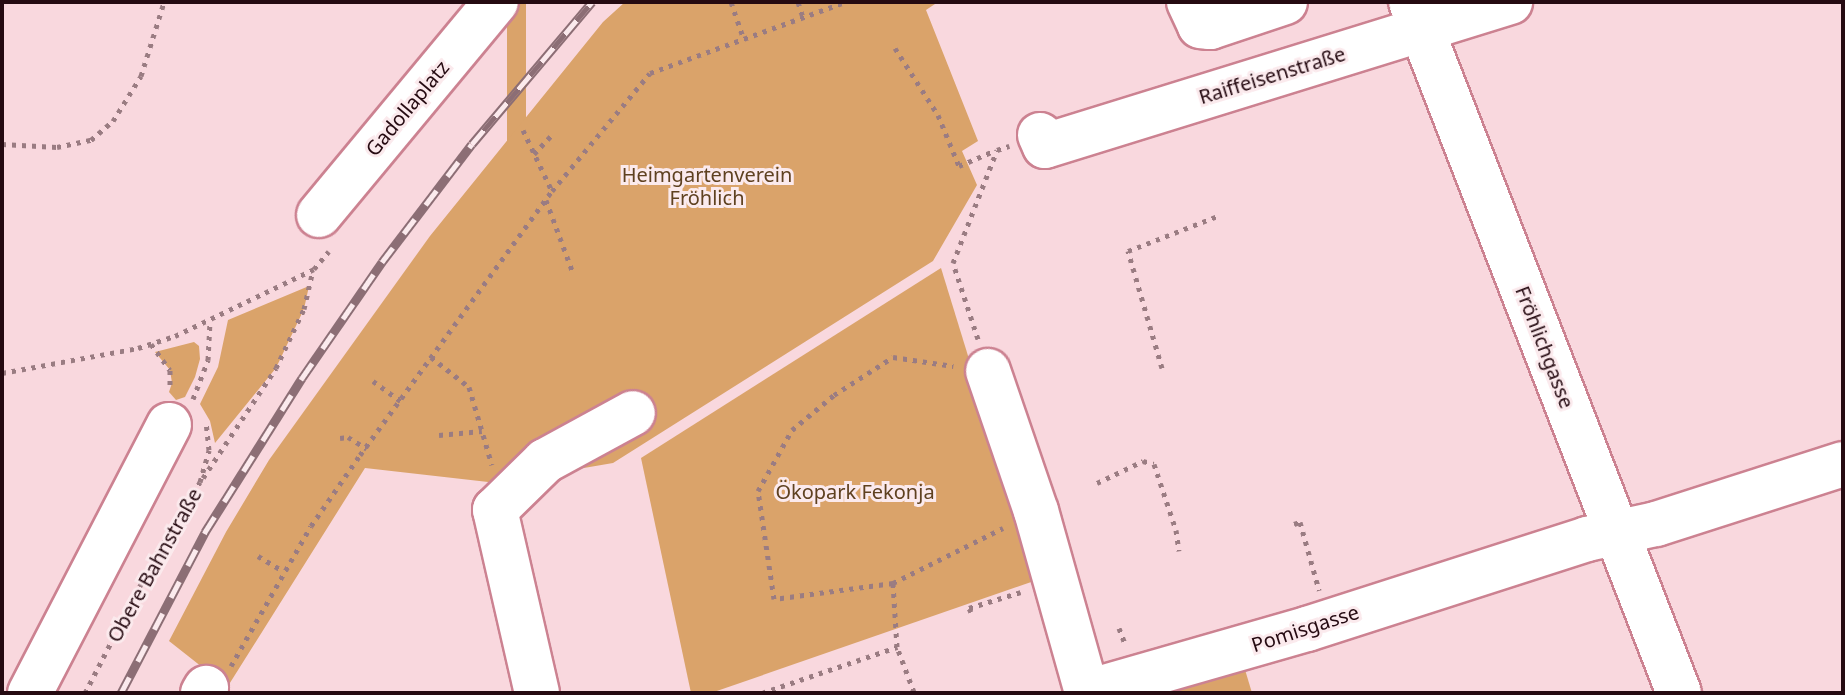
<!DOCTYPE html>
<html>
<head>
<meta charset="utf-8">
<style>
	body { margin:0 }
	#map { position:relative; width:1845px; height:695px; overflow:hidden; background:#f9d8de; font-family:"Noto Sans",sans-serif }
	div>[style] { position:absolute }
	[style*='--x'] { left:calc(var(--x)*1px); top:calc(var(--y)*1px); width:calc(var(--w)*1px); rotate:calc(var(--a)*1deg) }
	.green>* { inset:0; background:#daa36a; transform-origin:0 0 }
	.path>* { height:5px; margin-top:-2.5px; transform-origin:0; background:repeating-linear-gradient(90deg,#9a7c82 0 4px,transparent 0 10px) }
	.roads { filter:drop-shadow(2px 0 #cc8291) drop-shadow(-2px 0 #cc8291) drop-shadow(0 2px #cc8291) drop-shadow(0 -2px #cc8291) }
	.minor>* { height:44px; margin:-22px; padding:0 22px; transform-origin:22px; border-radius:22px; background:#fff }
	.major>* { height:44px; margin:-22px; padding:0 22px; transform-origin:22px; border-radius:22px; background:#fff }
	.rail>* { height:9px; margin-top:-4.5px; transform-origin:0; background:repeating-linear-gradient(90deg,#fbeaed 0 18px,#8c6e75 0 36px); box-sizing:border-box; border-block:2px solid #8c6e75 }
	span { translate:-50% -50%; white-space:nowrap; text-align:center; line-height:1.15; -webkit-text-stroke:6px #fbeaed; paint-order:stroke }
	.street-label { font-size:20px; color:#250a11 }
	.park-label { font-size:20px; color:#5f4120 }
	.frame { position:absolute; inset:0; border:4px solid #250a11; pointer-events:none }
</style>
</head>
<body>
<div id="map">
	<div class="green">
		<div style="left:507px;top:2px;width:19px;height:262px"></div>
		<div style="clip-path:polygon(625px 2px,938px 2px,926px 10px,978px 141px,962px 151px,977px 185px,933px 261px,613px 463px,497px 483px,365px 468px,228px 686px,221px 682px,169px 641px,226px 532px,269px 460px,430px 236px,603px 22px)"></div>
		<div style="clip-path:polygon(941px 268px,1037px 580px,711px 693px,691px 693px,641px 458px)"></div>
		<div style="clip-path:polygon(309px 286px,304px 309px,276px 368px,215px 443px,210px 421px,200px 404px,218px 367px,228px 320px)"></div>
		<div style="clip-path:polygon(194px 342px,199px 346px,200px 359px,195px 377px,185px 397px,176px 400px,169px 392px,172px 383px,170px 370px,155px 352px)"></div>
		<div style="clip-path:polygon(1243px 663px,1252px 693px,1158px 693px)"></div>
	</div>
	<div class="path">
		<div style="--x:731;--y:2;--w:39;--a:71"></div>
		<div style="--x:798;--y:2;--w:16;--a:72"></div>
		<div style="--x:895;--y:48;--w:80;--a:57.3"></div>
		<div style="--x:938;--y:115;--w:55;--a:67.6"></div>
		<div style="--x:959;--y:166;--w:40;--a:-23.4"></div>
		<div style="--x:523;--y:130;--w:68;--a:64.6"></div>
		<div style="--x:2;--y:144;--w:55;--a:3.1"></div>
		<div style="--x:57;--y:147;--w:35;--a:-12"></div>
		<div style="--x:91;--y:140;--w:29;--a:-41"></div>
		<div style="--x:113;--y:121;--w:53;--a:-58.1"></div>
		<div style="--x:141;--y:76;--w:77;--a:-72.7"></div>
		<div style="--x:534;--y:154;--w:25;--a:-47"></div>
		<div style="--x:546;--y:200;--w:78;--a:69.7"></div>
		<div style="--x:978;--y:339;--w:80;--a:-108.2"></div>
		<div style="--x:953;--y:263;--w:121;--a:-68.7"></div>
		<div style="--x:997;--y:150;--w:13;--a:-18"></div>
		<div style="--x:151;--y:344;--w:32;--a:54"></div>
		<div style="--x:170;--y:370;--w:19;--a:90"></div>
		<div style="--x:431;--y:357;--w:48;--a:38.3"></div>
		<div style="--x:469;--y:387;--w:81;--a:73.6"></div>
		<div style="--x:1162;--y:368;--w:122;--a:-106.2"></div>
		<div style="--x:1128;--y:251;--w:97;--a:-21.3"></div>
		<div style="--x:2;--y:373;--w:138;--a:-10.4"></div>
		<div style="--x:138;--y:348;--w:39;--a:-18"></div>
		<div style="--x:175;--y:336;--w:154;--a:-25.7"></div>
		<div style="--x:314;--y:269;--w:23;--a:-50"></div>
		<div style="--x:373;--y:381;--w:34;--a:36"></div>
		<div style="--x:193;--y:399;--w:42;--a:-69"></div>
		<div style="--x:208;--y:360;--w:38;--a:-87"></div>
		<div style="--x:439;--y:435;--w:43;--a:-5.3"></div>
		<div style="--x:340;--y:438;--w:8;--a:-7"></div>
		<div style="--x:348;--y:437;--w:22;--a:32"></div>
		<div style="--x:203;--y:478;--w:132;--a:-56.4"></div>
		<div style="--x:276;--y:368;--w:65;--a:-64.6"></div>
		<div style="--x:304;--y:309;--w:40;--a:-77"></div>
		<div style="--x:1097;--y:483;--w:51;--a:-25.6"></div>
		<div style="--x:1143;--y:461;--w:11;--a:15"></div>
		<div style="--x:1154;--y:464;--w:70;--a:71.6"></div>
		<div style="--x:1176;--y:530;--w:21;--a:82"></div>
		<div style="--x:1294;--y:524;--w:6;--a:-18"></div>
		<div style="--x:1300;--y:522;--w:71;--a:74.4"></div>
		<div style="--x:258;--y:556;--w:29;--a:31"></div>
		<div style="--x:893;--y:583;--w:120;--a:172.3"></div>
		<div style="--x:774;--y:599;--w:109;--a:-98.4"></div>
		<div style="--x:758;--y:491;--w:70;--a:-60.9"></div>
		<div style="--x:792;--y:430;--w:55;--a:-39.8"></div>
		<div style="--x:834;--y:395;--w:70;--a:-32.8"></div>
		<div style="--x:893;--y:357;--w:61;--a:8.5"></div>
		<div style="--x:971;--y:612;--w:4;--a:-117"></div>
		<div style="--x:969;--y:608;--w:54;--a:-17.1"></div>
		<div style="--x:1119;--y:628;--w:19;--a:69"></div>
		<div style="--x:231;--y:666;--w:161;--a:-60.3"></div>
		<div style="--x:311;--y:526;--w:86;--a:-55.4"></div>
		<div style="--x:360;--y:455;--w:326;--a:-54"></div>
		<div style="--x:552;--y:191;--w:153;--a:-50.3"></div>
		<div style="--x:650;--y:73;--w:208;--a:-20"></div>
		<div style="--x:914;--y:692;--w:48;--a:-110.7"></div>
		<div style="--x:897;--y:647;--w:64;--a:-93.6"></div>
		<div style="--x:893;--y:583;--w:123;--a:-26.6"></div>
		<div style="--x:85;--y:693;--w:157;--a:-62.8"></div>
		<div style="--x:157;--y:553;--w:83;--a:-58.8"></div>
		<div style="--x:200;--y:482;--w:33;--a:-74"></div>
		<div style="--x:209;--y:450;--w:27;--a:-96"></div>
		<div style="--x:762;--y:693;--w:143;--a:-18.8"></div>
	</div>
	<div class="roads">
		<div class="minor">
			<div style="--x:1189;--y:2;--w:26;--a:65"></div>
			<div style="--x:1200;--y:26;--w:10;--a:6"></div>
			<div style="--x:1210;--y:27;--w:79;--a:-18.4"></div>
			<div style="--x:1040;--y:135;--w:12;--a:66"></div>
			<div style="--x:1045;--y:146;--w:487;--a:-17.2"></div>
			<div style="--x:319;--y:215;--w:277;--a:-50.3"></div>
			<div style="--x:988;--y:371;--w:148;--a:71.1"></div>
			<div style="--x:1036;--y:511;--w:188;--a:74.3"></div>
			<div style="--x:1087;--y:692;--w:229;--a:-16"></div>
			<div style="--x:1307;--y:629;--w:294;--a:-17.8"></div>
			<div style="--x:1587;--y:539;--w:71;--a:-12.3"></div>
			<div style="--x:1656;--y:524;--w:196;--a:-17.8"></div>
			<div style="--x:30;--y:693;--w:302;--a:-62.6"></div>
			<div style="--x:203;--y:693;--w:6;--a:-59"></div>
			<div style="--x:537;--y:693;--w:188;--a:-102.9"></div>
			<div style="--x:495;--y:510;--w:70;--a:-44.4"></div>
			<div style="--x:545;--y:461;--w:100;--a:-28.6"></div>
		</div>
		<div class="major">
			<div style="--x:1411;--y:2;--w:741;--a:68.8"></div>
		</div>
	</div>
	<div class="rail">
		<div style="--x:121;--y:693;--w:182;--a:-62.4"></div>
		<div style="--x:205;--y:532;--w:182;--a:-57.8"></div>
		<div style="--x:302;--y:378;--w:141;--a:-55.4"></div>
		<div style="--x:382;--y:262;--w:148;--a:-52.7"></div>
		<div style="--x:472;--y:144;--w:186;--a:-49.8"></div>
	</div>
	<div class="street-label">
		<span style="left:1272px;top:75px;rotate:-17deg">Raiffeisenstraße</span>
		<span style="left:407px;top:108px;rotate:-50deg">Gadollaplatz</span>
		<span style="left:1545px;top:347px;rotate:69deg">Fröhlichgasse</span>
		<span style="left:154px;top:565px;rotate:-61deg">Obere Bahnstraße</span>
		<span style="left:1305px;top:628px;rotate:-18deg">Pomisgasse</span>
	</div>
	<div class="park-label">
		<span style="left:707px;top:186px">Heimgartenverein<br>Fröhlich</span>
		<span style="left:855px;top:491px">Ökopark Fekonja</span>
	</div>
	<div class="frame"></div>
</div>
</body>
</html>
